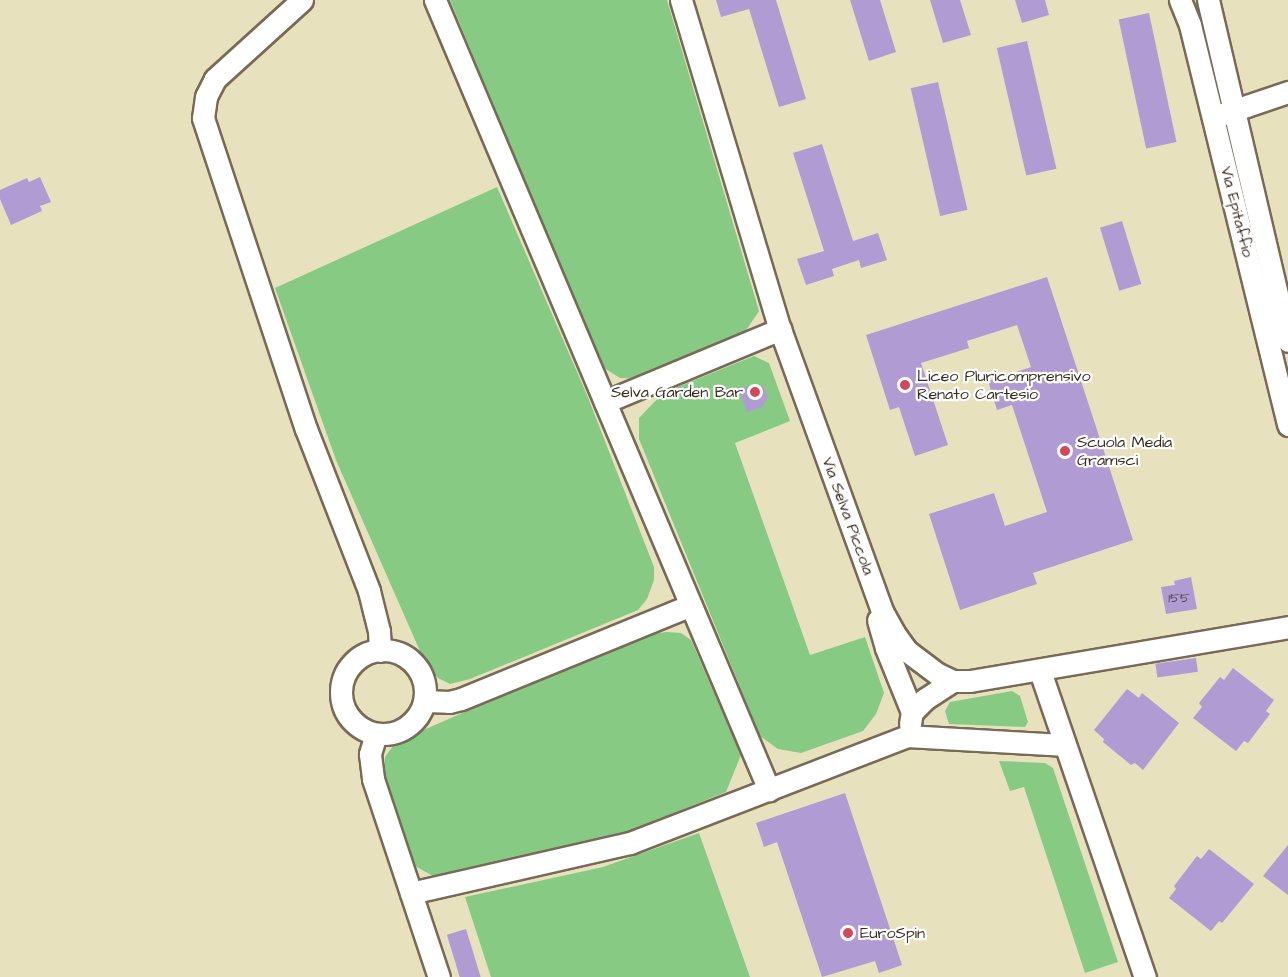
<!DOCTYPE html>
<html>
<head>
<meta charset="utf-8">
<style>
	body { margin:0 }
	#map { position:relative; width:1288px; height:977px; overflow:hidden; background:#e8e1be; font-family:"Architects Daughter",sans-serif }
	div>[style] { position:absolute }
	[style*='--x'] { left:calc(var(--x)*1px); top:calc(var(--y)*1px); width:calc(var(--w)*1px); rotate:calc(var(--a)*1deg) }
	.green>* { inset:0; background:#86ca84 }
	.building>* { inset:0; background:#b19bd3; transform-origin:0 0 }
	.roads { filter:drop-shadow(2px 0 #786a56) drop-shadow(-2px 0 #786a56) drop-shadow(0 2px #786a56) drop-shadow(0 -2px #786a56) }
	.minor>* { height:21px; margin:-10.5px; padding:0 10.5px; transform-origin:10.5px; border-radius:10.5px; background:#fff }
	.minor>.ring { margin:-10.5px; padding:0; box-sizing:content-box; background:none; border:21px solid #fff; border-radius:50% }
	.dots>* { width:16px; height:16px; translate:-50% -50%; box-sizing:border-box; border:3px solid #fff; border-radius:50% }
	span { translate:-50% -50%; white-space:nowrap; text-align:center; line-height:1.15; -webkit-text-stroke:4.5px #fff; paint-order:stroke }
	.number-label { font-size:14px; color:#58464b }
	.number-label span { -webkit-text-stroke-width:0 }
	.street-label { font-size:16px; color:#3b2a1e }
	.poi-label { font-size:16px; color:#3b2a1e }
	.left { translate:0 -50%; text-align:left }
	.right { translate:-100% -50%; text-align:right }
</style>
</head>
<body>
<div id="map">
	<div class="green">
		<div style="clip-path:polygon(450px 0,667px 0,759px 311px,745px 332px,640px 379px,620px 378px,601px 366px)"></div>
		<div style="clip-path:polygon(497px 187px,587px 395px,654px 567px,654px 580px,647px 599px,638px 610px,470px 679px,450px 684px,438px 678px,427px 667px,336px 460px,275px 288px)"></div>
		<div style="clip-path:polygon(754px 356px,769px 363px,790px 421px,735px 443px,810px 655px,865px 637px,884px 693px,876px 714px,863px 731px,801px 753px,778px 749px,760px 736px,639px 439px,639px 418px,663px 393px)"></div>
		<div style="clip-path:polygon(666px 632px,681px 633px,691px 640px,741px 755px,726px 792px,627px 832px,433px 876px,415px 866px,383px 778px,385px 757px,396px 742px,639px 636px)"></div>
		<div style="clip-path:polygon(1012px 691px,1020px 696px,1028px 722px,1025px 727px,949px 724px,945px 711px,950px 702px)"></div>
		<div style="clip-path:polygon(999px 761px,1045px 763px,1053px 768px,1118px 962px,1085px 973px,1024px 787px,1010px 791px)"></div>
		<div style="clip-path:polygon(699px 833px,750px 977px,491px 977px,465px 897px,603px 867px)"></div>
	</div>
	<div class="building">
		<div style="clip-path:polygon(716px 0,776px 0,806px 99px,779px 107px,749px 9px,721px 17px)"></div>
		<div style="clip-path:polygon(850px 0,880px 0,896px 52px,869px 61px)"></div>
		<div style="clip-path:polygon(930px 0,960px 0,971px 35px,943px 43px)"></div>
		<div style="clip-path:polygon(1015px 0,1045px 0,1049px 15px,1022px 23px)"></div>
		<div style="left:1149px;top:13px;width:132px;height:31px;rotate:78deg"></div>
		<div style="left:1027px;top:41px;width:131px;height:31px;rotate:77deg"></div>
		<div style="left:938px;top:82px;width:131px;height:28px;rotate:77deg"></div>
		<div style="clip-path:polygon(822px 144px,853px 241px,878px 233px,887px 260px,861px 268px,859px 260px,832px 269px,834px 276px,806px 285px,797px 259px,824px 251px,793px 153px)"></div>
		<div style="clip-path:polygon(40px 177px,51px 202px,40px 206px,42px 211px,11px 225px,0 199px,0 190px,27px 178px,29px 182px)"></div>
		<div style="left:1122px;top:221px;width:66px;height:23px;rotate:73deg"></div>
		<div style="clip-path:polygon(1047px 277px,1133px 540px,1033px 573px,1037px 584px,960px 610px,929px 514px,994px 493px,1005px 526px,1047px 512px,1012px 405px,997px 410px,988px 381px,1031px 367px,1017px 325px,967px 341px,969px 348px,921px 363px,948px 445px,915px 456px,899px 407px,890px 410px,866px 335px)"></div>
		<div style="clip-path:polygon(754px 385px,764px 387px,768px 398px,762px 407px,747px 412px,739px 390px)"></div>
		<div style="clip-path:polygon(1191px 577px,1197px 609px,1166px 614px,1161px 587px,1175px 585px,1174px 581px)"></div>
		<div style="left:1196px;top:658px;width:14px;height:41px;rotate:82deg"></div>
		<div style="clip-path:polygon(1233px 668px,1274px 700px,1266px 711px,1270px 714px,1248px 743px,1244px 741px,1236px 751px,1193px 718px,1202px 707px,1199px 703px,1220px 677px,1224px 680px)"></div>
		<div style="clip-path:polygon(1127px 689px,1139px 698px,1142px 693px,1179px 723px,1143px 770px,1135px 763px,1131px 765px,1103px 742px,1104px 739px,1094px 730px)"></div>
		<div style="clip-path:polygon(845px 793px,902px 965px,879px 973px,875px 961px,822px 977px,777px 842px,764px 847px,756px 823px)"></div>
		<div style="clip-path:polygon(1288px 845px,1288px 895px,1263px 876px)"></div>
		<div style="clip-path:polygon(1209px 849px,1254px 884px,1222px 923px,1219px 921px,1211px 931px,1169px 898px,1176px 889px,1174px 886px,1197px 856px,1201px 859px)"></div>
		<div style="left:466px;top:929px;width:50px;height:20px;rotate:73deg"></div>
	</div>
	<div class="roads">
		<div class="minor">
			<div style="--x:302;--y:0;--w:118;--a:137.8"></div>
			<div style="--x:215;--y:79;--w:20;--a:117"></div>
			<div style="--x:206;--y:97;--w:21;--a:98"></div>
			<div style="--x:203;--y:118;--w:328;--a:71.7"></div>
			<div style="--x:306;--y:429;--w:174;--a:68.7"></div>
			<div style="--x:369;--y:591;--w:41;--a:76"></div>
			<div style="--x:379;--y:631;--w:20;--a:87"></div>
			<div style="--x:435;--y:0;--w:858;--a:67.08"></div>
			<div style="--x:681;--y:0;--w:344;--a:73.3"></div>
			<div style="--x:780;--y:329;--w:300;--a:70.1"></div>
			<div style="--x:882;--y:611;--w:25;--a:61"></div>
			<div style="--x:894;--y:633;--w:22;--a:54"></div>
			<div style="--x:907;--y:651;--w:39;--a:37"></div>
			<div style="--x:938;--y:674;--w:17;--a:25"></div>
			<div style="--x:953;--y:681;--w:17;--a:0"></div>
			<div style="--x:970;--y:681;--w:323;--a:-9.6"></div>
			<div style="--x:1180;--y:0;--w:27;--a:68"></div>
			<div style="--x:1190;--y:25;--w:412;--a:76.2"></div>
			<div style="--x:1208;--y:0;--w:350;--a:76.8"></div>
			<div style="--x:1223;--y:114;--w:69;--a:-18.7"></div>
			<div style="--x:605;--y:402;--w:190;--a:-22.6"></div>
			<div style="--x:878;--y:620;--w:29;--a:74"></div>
			<div style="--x:886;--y:648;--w:69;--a:67.9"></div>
			<div class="ring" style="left:341px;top:650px;width:63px;height:63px"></div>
			<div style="--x:1040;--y:671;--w:324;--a:71.1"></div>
			<div style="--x:424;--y:701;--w:25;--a:2"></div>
			<div style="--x:449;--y:702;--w:12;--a:-14"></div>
			<div style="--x:461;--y:699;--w:248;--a:-22.2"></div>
			<div style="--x:910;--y:724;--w:12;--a:-81"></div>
			<div style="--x:912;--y:712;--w:18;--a:-45"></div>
			<div style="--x:925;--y:699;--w:33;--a:-33"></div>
			<div style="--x:376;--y:734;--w:21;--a:107"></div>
			<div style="--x:370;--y:754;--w:25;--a:83"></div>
			<div style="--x:373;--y:779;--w:209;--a:71.6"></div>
			<div style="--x:411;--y:893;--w:225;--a:-12.9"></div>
			<div style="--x:630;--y:843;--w:298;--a:-21.1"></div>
			<div style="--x:908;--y:736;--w:157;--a:3.3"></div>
		</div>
	</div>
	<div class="dots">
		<div style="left:905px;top:385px;background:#d1495b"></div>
		<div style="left:755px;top:392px;background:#d1495b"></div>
		<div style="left:1065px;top:451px;background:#d1495b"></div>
		<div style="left:848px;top:933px;background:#d1495b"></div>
	</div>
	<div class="number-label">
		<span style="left:1179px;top:598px">155</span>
	</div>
	<div class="street-label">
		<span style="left:1237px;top:212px;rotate:76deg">Via Epitaffio</span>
		<span style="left:848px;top:516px;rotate:70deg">Via Selva Piccola</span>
	</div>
	<div class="poi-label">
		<span class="left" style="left:917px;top:385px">Liceo Pluricomprensivo<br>Renato Cartesio</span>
		<span class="right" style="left:743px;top:392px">Selva Garden Bar</span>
		<span class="left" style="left:1077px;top:451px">Scuola Media<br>Gramsci</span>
		<span class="left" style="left:860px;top:933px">EuroSpin</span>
	</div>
</div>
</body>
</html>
